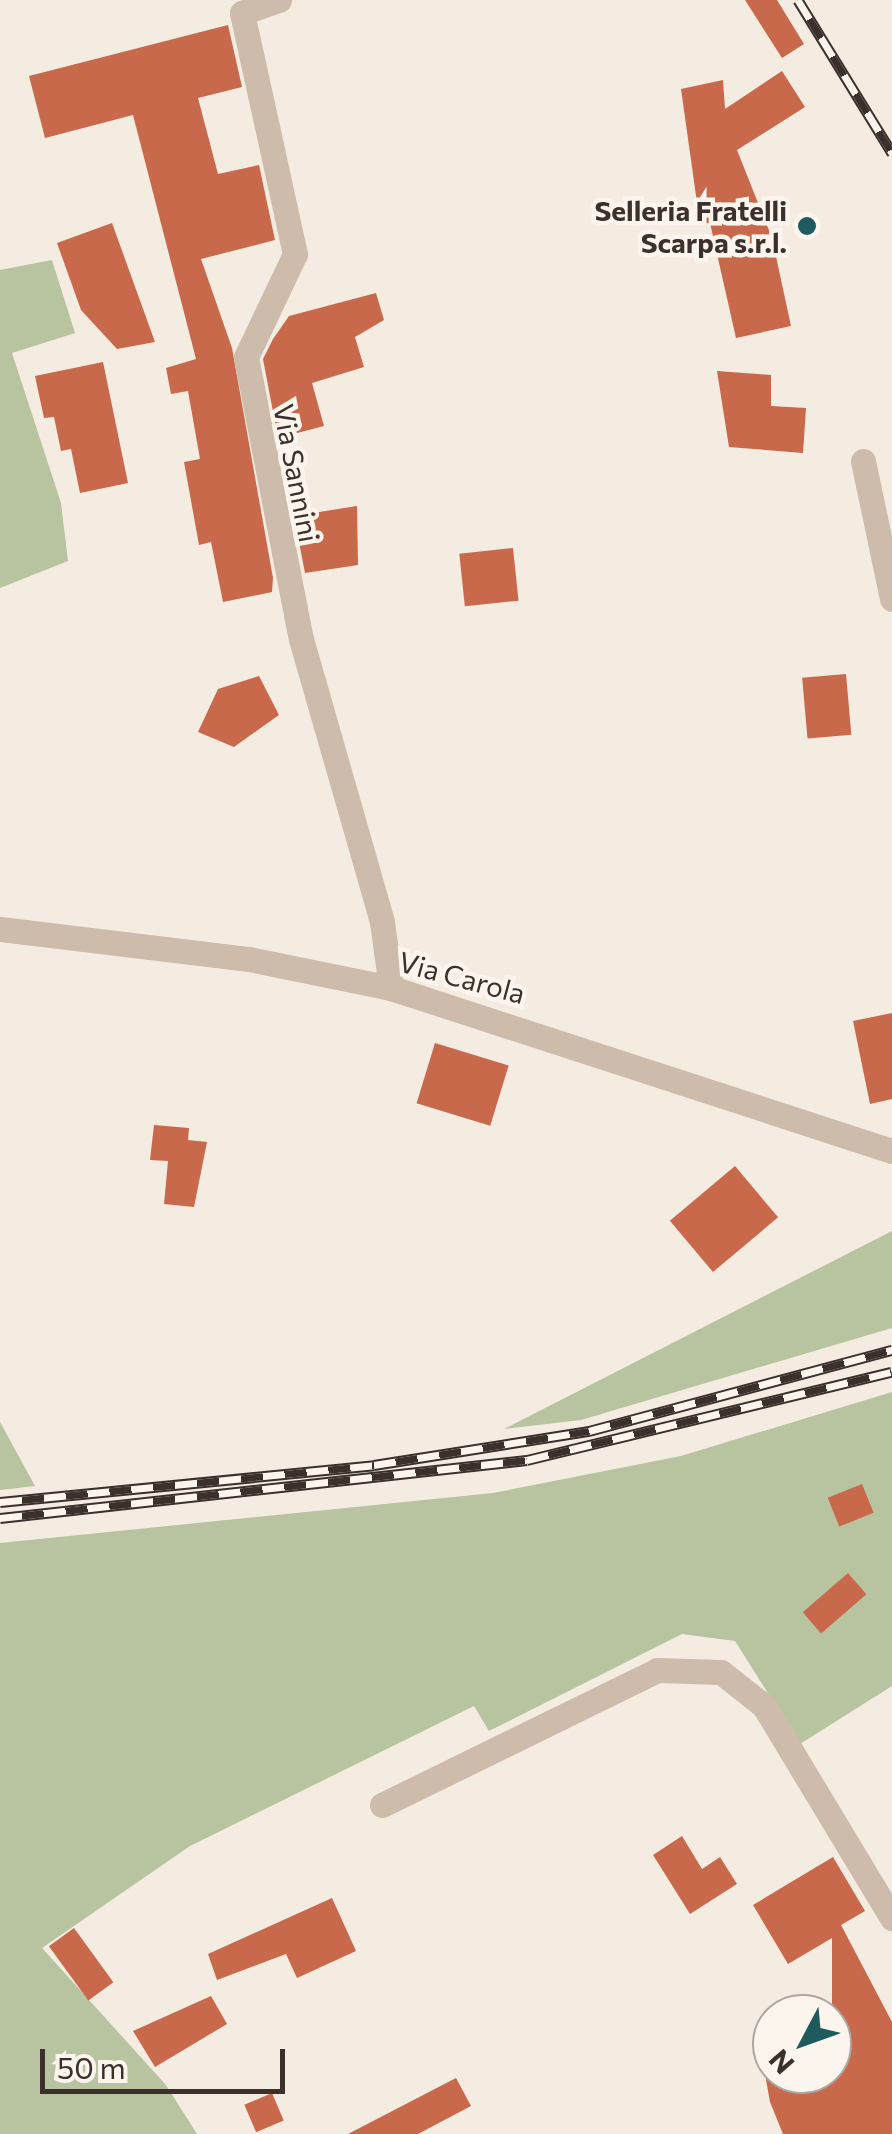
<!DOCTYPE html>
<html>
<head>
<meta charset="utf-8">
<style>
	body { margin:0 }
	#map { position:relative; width:892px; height:2134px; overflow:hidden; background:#f4ebe1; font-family:Commissioner,sans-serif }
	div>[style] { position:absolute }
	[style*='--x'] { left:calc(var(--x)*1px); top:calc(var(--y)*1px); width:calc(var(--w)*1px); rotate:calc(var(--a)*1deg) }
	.green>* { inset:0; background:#b8c4a0 }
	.building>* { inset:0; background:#c8694b; transform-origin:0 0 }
	.minor>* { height:25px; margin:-12.5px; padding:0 12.5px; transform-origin:12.5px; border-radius:12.5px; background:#cdbbac }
	.rail>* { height:11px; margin-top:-5.5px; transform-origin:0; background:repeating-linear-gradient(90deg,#fbf5ee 0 22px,#3b302b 0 44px); box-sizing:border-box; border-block:2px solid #3b302b }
	.dots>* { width:28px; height:28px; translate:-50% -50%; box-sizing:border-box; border:5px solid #fbf5ee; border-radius:50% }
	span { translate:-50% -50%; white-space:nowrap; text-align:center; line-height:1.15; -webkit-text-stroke:9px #fbf5ee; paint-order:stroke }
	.poi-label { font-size:28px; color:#3b302b; font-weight:700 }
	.right { translate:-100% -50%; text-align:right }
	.street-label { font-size:28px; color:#3b302b }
	.north { position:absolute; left:752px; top:1994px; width:100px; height:100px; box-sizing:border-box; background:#fbf5ee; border:2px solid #aea6a0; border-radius:50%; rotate:229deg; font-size:28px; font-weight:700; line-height:40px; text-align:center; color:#3b302b }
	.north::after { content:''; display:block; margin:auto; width:35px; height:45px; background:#1f5a5e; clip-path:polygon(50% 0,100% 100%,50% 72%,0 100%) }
	.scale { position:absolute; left:40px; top:2049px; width:245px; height:45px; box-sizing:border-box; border:5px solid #3b302b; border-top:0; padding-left:12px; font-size:30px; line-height:35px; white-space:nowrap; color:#3b302b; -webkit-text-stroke:8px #fbf5ee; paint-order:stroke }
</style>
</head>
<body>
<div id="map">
	<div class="green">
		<div style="clip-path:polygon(52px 260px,75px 333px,12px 353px,61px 503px,68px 561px,0 588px,0 270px)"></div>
		<div style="clip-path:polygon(892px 1231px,892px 1328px,581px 1420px,504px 1429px)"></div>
		<div style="clip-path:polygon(892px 1392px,892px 1686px,800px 1744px,735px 1641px,682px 1634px,489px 1731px,474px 1706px,190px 1846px,42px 1948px,166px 2085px,197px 2134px,0 2134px,0 1543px,493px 1493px,681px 1456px)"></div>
		<div style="clip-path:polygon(0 1422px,35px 1486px,0 1490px)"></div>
	</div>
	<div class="building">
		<div style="clip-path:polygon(745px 0,777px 0,804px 44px,782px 58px)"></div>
		<div style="clip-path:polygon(228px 25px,242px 87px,198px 98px,218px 174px,259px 165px,275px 240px,201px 259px,232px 348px,273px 578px,272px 592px,223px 602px,211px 542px,199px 545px,184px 462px,200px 459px,188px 391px,171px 394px,166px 368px,196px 359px,133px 115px,45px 138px,29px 76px)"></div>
		<div style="clip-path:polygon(782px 71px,805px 107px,737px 150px,772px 238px,791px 326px,736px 338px,710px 223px,700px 224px,681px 89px,723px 80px,725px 109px)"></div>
		<div style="clip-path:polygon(112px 223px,155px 342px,117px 349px,81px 310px,57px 243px)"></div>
		<div style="clip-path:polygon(376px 293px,384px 320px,355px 337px,364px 367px,312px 383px,324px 426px,278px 438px,263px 359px,273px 339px,289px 316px)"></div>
		<div style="clip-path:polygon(103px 362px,128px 483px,80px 493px,71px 449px,61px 451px,54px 417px,44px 418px,35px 376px)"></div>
		<div style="clip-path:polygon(717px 371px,771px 375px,771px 406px,806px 408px,803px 453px,729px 447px)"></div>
		<div style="clip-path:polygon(357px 506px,358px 565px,305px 573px,294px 516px)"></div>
		<div style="left:513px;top:548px;width:53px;height:54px;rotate:84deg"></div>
		<div style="left:846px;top:674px;width:61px;height:44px;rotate:85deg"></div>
		<div style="clip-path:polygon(259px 676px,279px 715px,234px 747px,198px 732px,218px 689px)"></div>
		<div style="clip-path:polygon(892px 1013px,892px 1099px,870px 1104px,853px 1021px)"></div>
		<div style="left:435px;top:1043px;width:77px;height:63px;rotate:17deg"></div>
		<div style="clip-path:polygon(154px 1125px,189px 1128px,188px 1140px,207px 1142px,194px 1207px,164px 1204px,168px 1161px,150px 1160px)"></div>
		<div style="left:735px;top:1166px;width:67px;height:85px;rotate:50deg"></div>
		<div style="left:862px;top:1484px;width:31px;height:37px;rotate:68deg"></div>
		<div style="left:848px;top:1573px;width:28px;height:60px;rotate:49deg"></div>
		<div style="clip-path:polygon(682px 1836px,702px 1869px,720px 1857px,737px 1884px,690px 1914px,653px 1855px)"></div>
		<div style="clip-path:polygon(833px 1857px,865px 1911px,841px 1925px,892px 2022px,892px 2134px,783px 2134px,770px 2102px,765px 2074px,832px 2074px,832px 1938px,788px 1964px,753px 1905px)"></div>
		<div style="clip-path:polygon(332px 1898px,356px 1951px,297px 1978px,286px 1954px,217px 1980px,208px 1954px)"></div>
		<div style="left:74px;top:1928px;width:67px;height:31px;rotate:54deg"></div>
		<div style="clip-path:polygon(211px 1996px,227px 2024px,155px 2067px,133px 2031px)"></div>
		<div style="clip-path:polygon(456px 2078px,471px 2106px,418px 2134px,348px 2134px)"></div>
		<div style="left:272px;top:2093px;width:30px;height:30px;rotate:67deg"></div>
	</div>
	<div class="minor">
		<div style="--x:279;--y:0;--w:39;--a:161"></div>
		<div style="--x:242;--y:13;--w:247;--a:77.6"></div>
		<div style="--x:295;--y:254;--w:114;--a:115.4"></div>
		<div style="--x:246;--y:357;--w:287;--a:79"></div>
		<div style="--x:301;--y:639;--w:294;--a:74"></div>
		<div style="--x:382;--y:922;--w:67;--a:82.2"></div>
		<div style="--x:863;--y:461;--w:141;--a:78.1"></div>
		<div style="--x:0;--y:929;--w:251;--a:6.9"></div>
		<div style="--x:249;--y:959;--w:145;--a:11.5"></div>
		<div style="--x:391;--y:988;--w:527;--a:18.02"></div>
		<div style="--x:382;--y:1805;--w:306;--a:-26.1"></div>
		<div style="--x:657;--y:1670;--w:64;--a:1.8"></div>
		<div style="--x:721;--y:1672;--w:55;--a:38.3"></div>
		<div style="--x:764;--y:1706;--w:248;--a:58.9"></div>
	</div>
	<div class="rail">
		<div style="--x:798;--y:0;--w:180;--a:58.4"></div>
		<div style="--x:0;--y:1502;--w:376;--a:-5.6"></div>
		<div style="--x:374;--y:1465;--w:218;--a:-9"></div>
		<div style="--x:589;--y:1431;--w:314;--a:-15"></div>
		<div style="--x:0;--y:1518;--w:530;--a:-6.28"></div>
		<div style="--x:527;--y:1460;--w:375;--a:-13.6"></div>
	</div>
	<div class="dots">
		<div style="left:807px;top:226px;background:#1f5a5e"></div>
	</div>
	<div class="poi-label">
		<span class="right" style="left:787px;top:226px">Selleria Fratelli<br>Scarpa s.r.l.</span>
	</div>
	<div class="street-label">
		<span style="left:297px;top:473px;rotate:79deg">Via Sannini</span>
		<span style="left:462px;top:977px;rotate:15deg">Via Carola</span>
	</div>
	<div class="north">N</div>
	<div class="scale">50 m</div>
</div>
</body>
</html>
